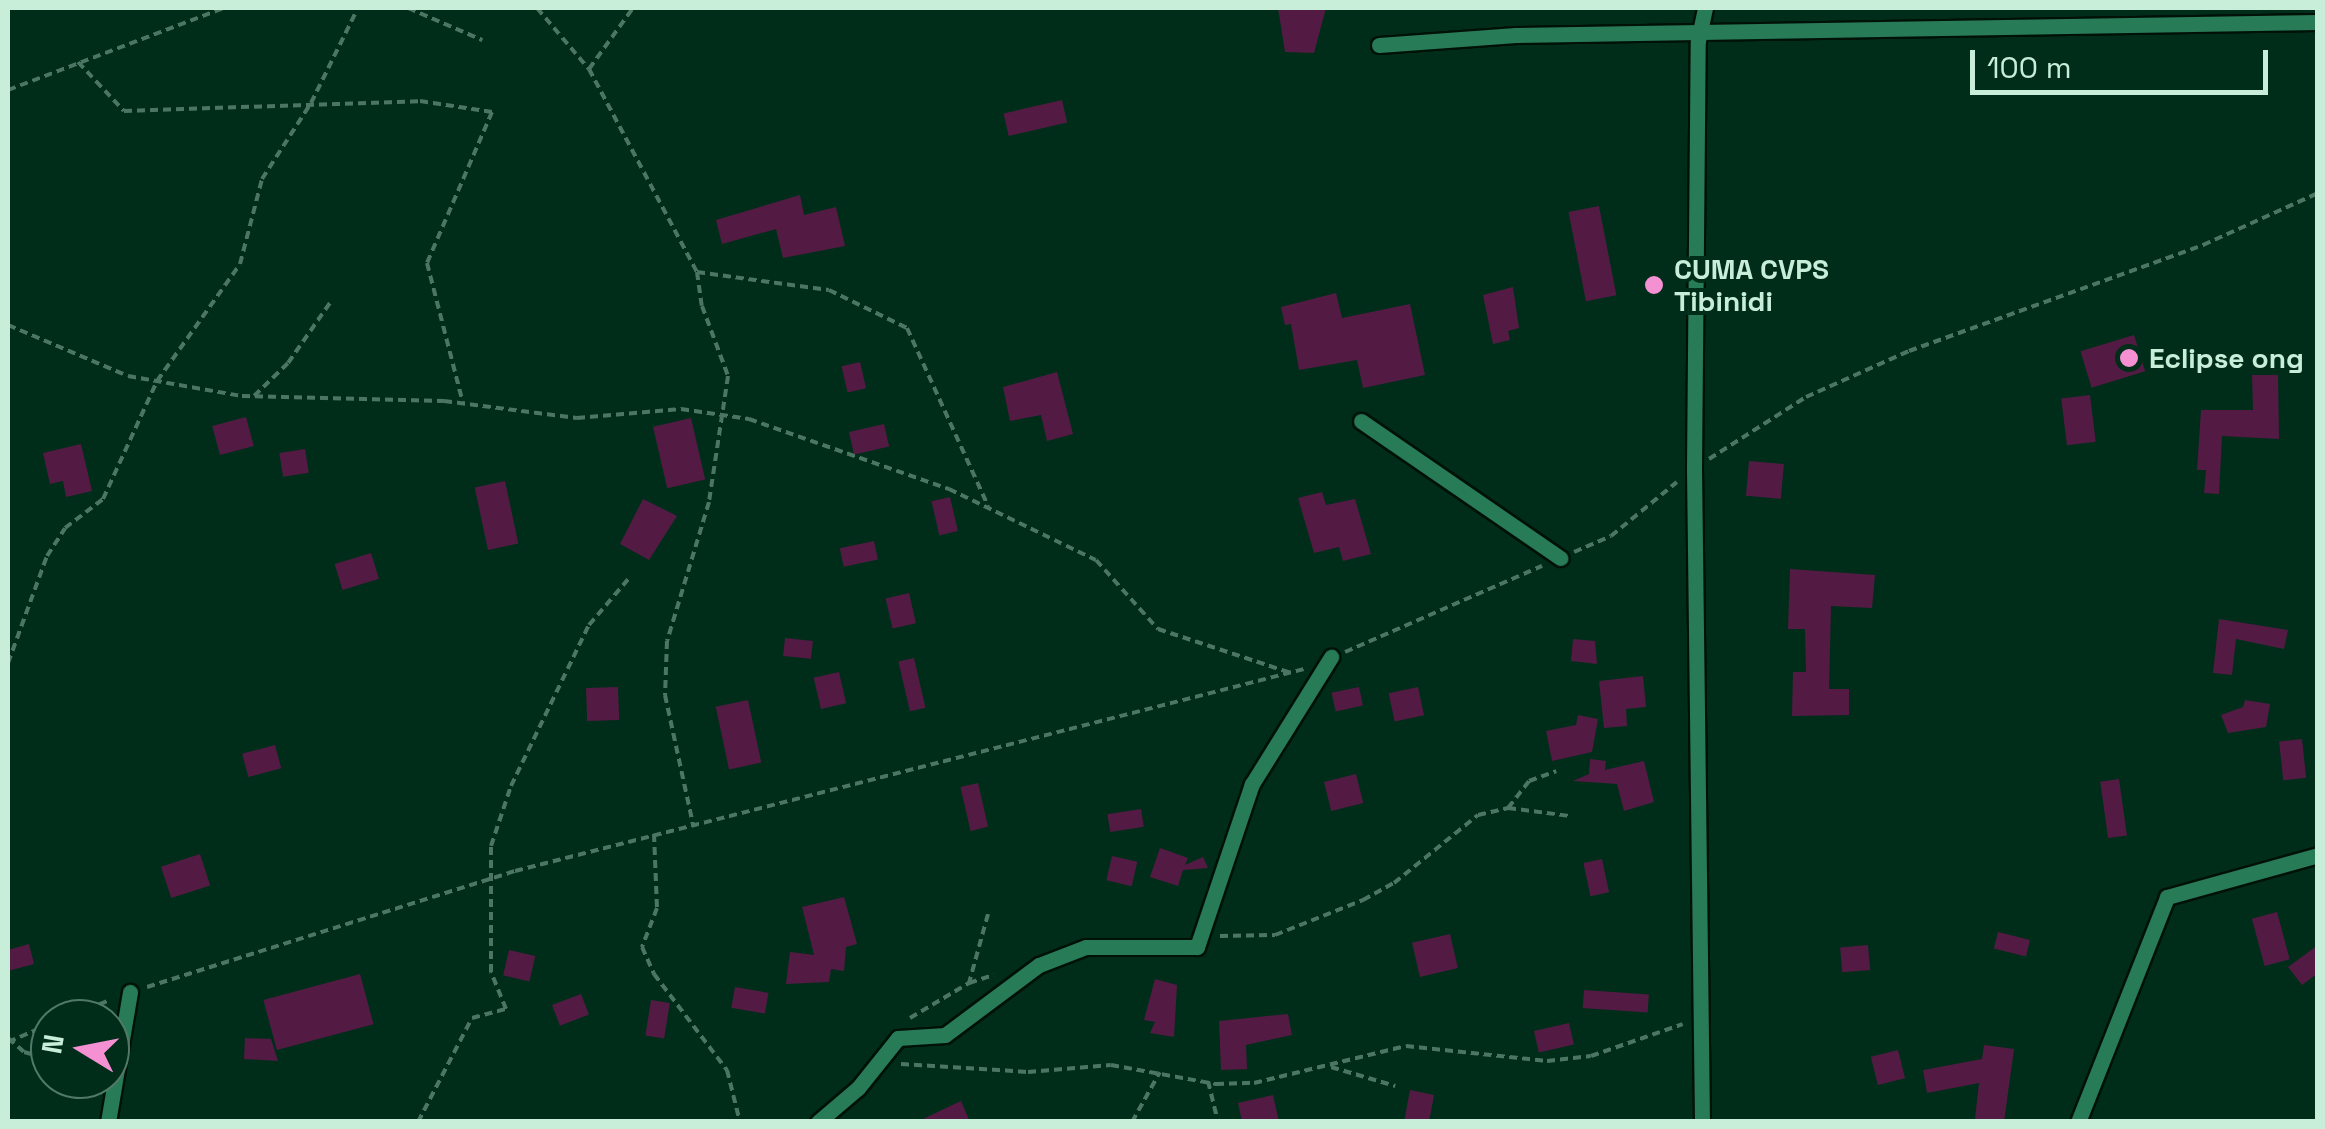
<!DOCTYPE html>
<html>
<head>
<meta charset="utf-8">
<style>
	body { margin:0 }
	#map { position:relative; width:2325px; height:1129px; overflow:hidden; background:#002d1a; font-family:"Space Grotesk",sans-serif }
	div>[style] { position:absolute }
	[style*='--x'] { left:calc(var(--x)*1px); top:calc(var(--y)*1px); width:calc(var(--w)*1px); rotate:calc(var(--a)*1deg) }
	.building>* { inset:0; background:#531b43; transform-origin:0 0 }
	.path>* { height:4px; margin-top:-2px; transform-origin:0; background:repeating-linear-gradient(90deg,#4c7662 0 8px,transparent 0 13px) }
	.roads { filter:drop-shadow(2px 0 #001208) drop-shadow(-2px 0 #001208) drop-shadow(0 2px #001208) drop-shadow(0 -2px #001208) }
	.street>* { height:15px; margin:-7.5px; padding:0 7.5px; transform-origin:7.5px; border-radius:7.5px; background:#287b57 }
	.dots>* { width:28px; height:28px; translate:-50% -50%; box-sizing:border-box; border:5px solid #002d1a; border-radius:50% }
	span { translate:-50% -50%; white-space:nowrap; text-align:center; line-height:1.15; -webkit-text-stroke:8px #002d1a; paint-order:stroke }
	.poi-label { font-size:28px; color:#c8eed9; font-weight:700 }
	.left { translate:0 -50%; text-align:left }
	.frame { position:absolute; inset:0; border:10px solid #c8eed9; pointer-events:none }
	.north { position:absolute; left:30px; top:999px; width:100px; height:100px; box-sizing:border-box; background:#002d1a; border:2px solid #507a66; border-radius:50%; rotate:280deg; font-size:28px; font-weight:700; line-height:40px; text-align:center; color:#c8eed9 }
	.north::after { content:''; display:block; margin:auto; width:35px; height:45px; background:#f591d3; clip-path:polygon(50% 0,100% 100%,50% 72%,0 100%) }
	.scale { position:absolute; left:1970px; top:50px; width:298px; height:45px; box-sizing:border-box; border:5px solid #c8eed9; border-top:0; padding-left:12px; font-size:30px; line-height:35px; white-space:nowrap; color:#c8eed9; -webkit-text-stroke:8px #002d1a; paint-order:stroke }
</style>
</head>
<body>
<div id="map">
	<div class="building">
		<div style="clip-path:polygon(1278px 8px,1326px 8px,1314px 53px,1285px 52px)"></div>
		<div style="left:1062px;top:100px;width:23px;height:60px;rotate:77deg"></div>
		<div style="clip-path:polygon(800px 195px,804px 215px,836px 207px,845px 246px,783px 258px,776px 229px,722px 244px,716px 220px)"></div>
		<div style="left:1599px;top:206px;width:91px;height:31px;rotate:79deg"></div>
		<div style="clip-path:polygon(1513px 287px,1519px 328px,1508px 331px,1510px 340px,1493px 344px,1483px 295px)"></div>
		<div style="clip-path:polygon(1336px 293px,1342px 318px,1410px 304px,1425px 375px,1363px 388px,1357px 360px,1299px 370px,1291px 324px,1285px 325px,1281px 307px)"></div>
		<div style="left:2134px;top:335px;width:38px;height:56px;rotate:73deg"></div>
		<div style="left:860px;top:362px;width:27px;height:19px;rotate:77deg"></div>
		<div style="clip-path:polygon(1057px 372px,1073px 434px,1047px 441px,1041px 415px,1010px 421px,1003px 387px)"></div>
		<div style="clip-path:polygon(2252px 375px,2278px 375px,2279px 439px,2222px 436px,2219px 494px,2204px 493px,2206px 470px,2197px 470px,2201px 410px,2253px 410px)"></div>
		<div style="left:2090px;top:395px;width:47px;height:29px;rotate:83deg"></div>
		<div style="left:246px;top:417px;width:30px;height:35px;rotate:75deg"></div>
		<div style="left:691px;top:418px;width:63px;height:39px;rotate:77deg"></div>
		<div style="left:884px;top:424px;width:23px;height:36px;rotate:77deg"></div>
		<div style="clip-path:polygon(81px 444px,92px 491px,66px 497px,63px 481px,50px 484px,43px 453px)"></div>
		<div style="left:305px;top:449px;width:24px;height:26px;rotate:81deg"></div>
		<div style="left:1749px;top:461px;width:35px;height:35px;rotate:5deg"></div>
		<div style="left:505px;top:481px;width:64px;height:31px;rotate:78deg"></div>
		<div style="clip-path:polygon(1322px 492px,1326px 505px,1355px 499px,1371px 554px,1343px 561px,1339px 547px,1314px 553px,1298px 498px)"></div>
		<div style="left:950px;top:497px;width:35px;height:19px;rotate:77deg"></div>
		<div style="clip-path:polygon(643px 499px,677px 516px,649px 560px,620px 544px)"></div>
		<div style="left:874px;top:541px;width:19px;height:35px;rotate:78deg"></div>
		<div style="left:371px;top:553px;width:27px;height:38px;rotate:73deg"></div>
		<div style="clip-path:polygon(1790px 569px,1875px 575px,1872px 608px,1831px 606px,1829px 689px,1849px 689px,1849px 715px,1792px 716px,1793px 672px,1806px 672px,1805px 629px,1788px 629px)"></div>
		<div style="left:909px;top:593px;width:31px;height:24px;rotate:77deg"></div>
		<div style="clip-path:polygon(2219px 619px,2288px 630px,2284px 649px,2236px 639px,2232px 675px,2213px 673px)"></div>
		<div style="left:785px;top:638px;width:28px;height:18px;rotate:6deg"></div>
		<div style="clip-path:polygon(1573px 639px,1595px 641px,1597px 664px,1571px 661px)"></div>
		<div style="left:914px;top:658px;width:51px;height:16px;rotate:77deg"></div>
		<div style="left:839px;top:672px;width:32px;height:26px;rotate:77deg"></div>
		<div style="clip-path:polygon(1643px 676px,1646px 707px,1626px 709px,1627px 726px,1604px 728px,1599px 681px)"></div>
		<div style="left:618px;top:687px;width:33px;height:32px;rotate:88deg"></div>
		<div style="left:1359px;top:687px;width:19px;height:28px;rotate:78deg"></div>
		<div style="left:1418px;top:687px;width:29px;height:30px;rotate:78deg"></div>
		<div style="left:748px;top:700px;width:64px;height:33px;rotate:78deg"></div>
		<div style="clip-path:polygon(2245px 700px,2270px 704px,2266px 727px,2228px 733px,2221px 715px,2243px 707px)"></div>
		<div style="clip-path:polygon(1578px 715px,1598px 719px,1592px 752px,1552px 761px,1546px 731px,1576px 725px)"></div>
		<div style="left:2302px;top:739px;width:39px;height:23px;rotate:84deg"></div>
		<div style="left:275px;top:745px;width:24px;height:34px;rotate:75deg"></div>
		<div style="clip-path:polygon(1590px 759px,1606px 761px,1605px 770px,1644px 761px,1654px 802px,1624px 811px,1617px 784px,1573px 781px,1589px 774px)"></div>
		<div style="left:1356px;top:774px;width:30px;height:33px;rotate:76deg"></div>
		<div style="left:2119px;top:779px;width:57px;height:19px;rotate:82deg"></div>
		<div style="left:978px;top:783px;width:45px;height:18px;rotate:77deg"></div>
		<div style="left:1141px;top:809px;width:18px;height:34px;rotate:81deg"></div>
		<div style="clip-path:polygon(1160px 848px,1188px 858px,1185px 865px,1203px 857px,1208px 868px,1183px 870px,1178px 886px,1150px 877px)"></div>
		<div style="left:200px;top:854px;width:33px;height:41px;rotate:72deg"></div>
		<div style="left:1112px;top:856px;width:26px;height:25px;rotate:13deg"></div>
		<div style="left:1602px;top:859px;width:34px;height:19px;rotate:78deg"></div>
		<div style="clip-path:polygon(844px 897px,857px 944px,846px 947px,844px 971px,831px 969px,829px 982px,786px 984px,790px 952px,814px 955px,802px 907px)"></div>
		<div style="left:2277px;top:912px;width:49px;height:26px;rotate:75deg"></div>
		<div style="left:1998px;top:932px;width:33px;height:17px;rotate:14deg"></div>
		<div style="left:1450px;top:934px;width:35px;height:39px;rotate:77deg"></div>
		<div style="clip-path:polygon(29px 944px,34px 964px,8px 971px,8px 950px)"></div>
		<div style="left:1868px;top:945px;width:25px;height:28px;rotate:85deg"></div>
		<div style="clip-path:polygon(2318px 945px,2318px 973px,2302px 985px,2288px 967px)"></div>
		<div style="left:509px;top:950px;width:27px;height:26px;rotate:13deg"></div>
		<div style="left:360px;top:974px;width:52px;height:100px;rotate:75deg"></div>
		<div style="clip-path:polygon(1155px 979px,1177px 985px,1174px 1037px,1150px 1033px,1155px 1022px,1144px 1020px)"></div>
		<div style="left:735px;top:987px;width:34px;height:21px;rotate:10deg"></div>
		<div style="left:1584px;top:990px;width:65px;height:18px;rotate:4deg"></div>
		<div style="left:581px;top:994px;width:22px;height:31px;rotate:69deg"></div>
		<div style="left:651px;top:1000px;width:19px;height:36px;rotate:9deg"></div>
		<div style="clip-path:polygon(1288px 1014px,1292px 1035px,1246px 1045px,1247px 1069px,1221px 1070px,1219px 1021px)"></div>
		<div style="left:1569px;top:1023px;width:22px;height:36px;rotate:77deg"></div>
		<div style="clip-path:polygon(245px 1038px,271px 1039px,278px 1061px,244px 1059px)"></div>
		<div style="clip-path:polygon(1984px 1045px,2014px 1049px,2004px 1122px,1975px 1119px,1979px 1083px,1927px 1093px,1923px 1070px,1982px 1059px)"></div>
		<div style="left:1898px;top:1050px;width:29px;height:28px;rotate:76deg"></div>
		<div style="clip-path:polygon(1410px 1090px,1434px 1095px,1429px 1122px,1404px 1122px)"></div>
		<div style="clip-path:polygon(1273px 1095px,1279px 1122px,1242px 1122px,1238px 1103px)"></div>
		<div style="clip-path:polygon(961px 1101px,970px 1122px,917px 1122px,948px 1107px)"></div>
	</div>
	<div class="path">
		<div style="--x:408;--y:8;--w:81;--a:23.4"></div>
		<div style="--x:537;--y:8;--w:80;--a:49.6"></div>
		<div style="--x:589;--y:69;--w:230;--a:62"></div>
		<div style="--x:697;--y:272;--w:34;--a:82"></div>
		<div style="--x:702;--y:306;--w:75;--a:69.6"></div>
		<div style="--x:728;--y:376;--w:127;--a:98.6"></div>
		<div style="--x:709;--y:502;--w:145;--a:106.8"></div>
		<div style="--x:667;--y:641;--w:54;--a:92.1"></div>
		<div style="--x:665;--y:695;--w:132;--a:77.8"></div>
		<div style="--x:78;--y:62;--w:67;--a:46.8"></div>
		<div style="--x:124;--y:111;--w:296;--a:-1.9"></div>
		<div style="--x:420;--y:101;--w:73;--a:8.7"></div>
		<div style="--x:492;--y:112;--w:164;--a:113.3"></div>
		<div style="--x:427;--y:263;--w:145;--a:75.6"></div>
		<div style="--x:589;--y:69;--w:75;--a:-54.2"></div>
		<div style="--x:8;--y:90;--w:231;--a:-20.8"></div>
		<div style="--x:697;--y:272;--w:133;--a:7.8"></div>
		<div style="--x:829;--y:290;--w:87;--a:26"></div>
		<div style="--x:907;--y:328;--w:196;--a:65.5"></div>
		<div style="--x:8;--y:325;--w:130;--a:23"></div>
		<div style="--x:128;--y:376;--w:116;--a:10"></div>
		<div style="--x:242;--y:396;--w:202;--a:1.4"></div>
		<div style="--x:444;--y:401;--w:134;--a:7.3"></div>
		<div style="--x:577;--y:418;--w:104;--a:-4.9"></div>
		<div style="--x:681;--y:409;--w:69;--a:8.4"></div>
		<div style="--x:749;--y:419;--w:212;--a:19.3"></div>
		<div style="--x:949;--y:489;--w:163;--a:25.8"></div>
		<div style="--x:1096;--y:560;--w:93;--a:48.1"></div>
		<div style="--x:1158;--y:629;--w:140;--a:18.3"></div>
		<div style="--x:254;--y:396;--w:47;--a:-44.1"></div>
		<div style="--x:288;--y:363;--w:77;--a:-55.1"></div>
		<div style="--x:1709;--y:459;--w:115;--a:-32.6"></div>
		<div style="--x:1806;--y:397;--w:113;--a:-24.1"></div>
		<div style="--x:1909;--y:351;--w:313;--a:-19.8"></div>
		<div style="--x:2203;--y:245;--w:126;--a:-24.3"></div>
		<div style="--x:1574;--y:552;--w:40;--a:-23.4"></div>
		<div style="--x:1611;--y:536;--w:85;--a:-39.3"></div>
		<div style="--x:1345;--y:652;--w:215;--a:-23.6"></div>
		<div style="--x:8;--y:663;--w:114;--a:-70"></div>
		<div style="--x:47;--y:556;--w:33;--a:-57"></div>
		<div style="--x:65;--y:528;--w:48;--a:-37.3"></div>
		<div style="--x:103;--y:499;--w:130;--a:-65.4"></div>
		<div style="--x:157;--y:381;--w:143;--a:-54.6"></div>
		<div style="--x:240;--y:264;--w:88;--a:-75.5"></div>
		<div style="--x:262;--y:179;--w:90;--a:-57.2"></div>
		<div style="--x:311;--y:103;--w:106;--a:-63.7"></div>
		<div style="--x:1508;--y:808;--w:34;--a:-52"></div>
		<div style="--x:1529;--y:781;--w:29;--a:-20"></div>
		<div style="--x:654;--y:834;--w:74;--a:87.7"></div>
		<div style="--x:657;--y:908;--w:42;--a:111"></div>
		<div style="--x:642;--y:947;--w:30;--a:66"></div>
		<div style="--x:654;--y:974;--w:121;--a:52.8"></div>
		<div style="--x:727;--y:1070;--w:54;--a:76"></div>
		<div style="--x:988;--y:914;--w:72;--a:105.4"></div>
		<div style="--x:969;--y:983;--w:26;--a:-18"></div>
		<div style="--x:1220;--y:936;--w:55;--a:-1"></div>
		<div style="--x:1275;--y:935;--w:95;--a:-21.7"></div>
		<div style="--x:1363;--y:900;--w:35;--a:-29"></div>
		<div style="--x:1394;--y:883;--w:108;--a:-39"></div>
		<div style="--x:1478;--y:815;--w:31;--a:-13"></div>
		<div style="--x:1508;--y:808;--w:63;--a:7.4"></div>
		<div style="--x:147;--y:987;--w:386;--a:-17.5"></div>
		<div style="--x:515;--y:871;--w:814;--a:-14.36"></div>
		<div style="--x:910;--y:1018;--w:69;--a:-30.7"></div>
		<div style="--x:63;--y:1019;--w:51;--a:-22"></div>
		<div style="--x:8;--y:1038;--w:21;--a:41"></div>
		<div style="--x:24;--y:1052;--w:27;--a:15"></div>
		<div style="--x:8;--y:1042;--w:46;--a:-23.2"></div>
		<div style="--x:901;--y:1064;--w:127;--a:3.6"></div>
		<div style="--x:1028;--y:1072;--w:83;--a:-4.8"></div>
		<div style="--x:1111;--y:1065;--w:107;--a:10.3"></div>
		<div style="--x:1216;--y:1084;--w:38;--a:-2"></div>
		<div style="--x:1254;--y:1083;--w:156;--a:-13.7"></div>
		<div style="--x:1406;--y:1046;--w:142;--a:6.1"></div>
		<div style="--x:1547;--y:1061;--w:44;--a:-6.5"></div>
		<div style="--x:1591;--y:1056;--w:97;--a:-19.2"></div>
		<div style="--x:1331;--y:1067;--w:67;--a:16.5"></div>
		<div style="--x:1208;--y:1081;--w:42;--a:76.3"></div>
		<div style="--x:418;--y:1122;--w:117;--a:-62.6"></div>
		<div style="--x:472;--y:1018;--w:35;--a:-15"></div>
		<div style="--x:506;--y:1009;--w:40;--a:-112"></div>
		<div style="--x:491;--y:972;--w:126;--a:-90"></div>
		<div style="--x:491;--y:846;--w:63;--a:-71.6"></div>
		<div style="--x:511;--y:786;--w:179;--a:-64.2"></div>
		<div style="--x:589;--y:625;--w:63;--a:-49.5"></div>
		<div style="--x:1132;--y:1122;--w:57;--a:-60.8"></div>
	</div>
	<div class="roads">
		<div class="street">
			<div style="--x:1379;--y:45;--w:137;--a:-4.2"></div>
			<div style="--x:1516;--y:35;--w:802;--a:-0.93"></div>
			<div style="--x:1361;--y:421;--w:242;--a:34.5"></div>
			<div style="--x:108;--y:1122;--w:132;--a:-80.4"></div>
			<div style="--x:818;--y:1122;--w:52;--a:-40.4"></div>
			<div style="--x:858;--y:1088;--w:64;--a:-51.3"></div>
			<div style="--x:898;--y:1038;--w:47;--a:-3.7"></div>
			<div style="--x:945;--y:1035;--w:117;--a:-36.7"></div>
			<div style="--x:1039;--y:965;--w:50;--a:-21"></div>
			<div style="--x:1086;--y:947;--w:111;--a:0"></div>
			<div style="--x:1197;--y:947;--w:172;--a:-71.4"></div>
			<div style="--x:1252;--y:784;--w:150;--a:-58.1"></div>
			<div style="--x:1702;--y:1122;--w:653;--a:-90.7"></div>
			<div style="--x:1694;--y:469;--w:428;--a:-89.5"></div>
			<div style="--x:1698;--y:41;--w:34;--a:-78"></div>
			<div style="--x:2078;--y:1122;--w:242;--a:-68.4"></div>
			<div style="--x:2167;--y:897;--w:157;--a:-15.5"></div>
		</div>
	</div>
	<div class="dots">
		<div style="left:1654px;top:285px;background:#f591d3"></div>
		<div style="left:2129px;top:358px;background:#f591d3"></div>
	</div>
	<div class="poi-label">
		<span class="left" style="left:1674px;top:285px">CUMA CVPS<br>Tibinidi</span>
		<span class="left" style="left:2149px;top:358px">Eclipse ong</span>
	</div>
	<div class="frame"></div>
	<div class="north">N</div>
	<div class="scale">100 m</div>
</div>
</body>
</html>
